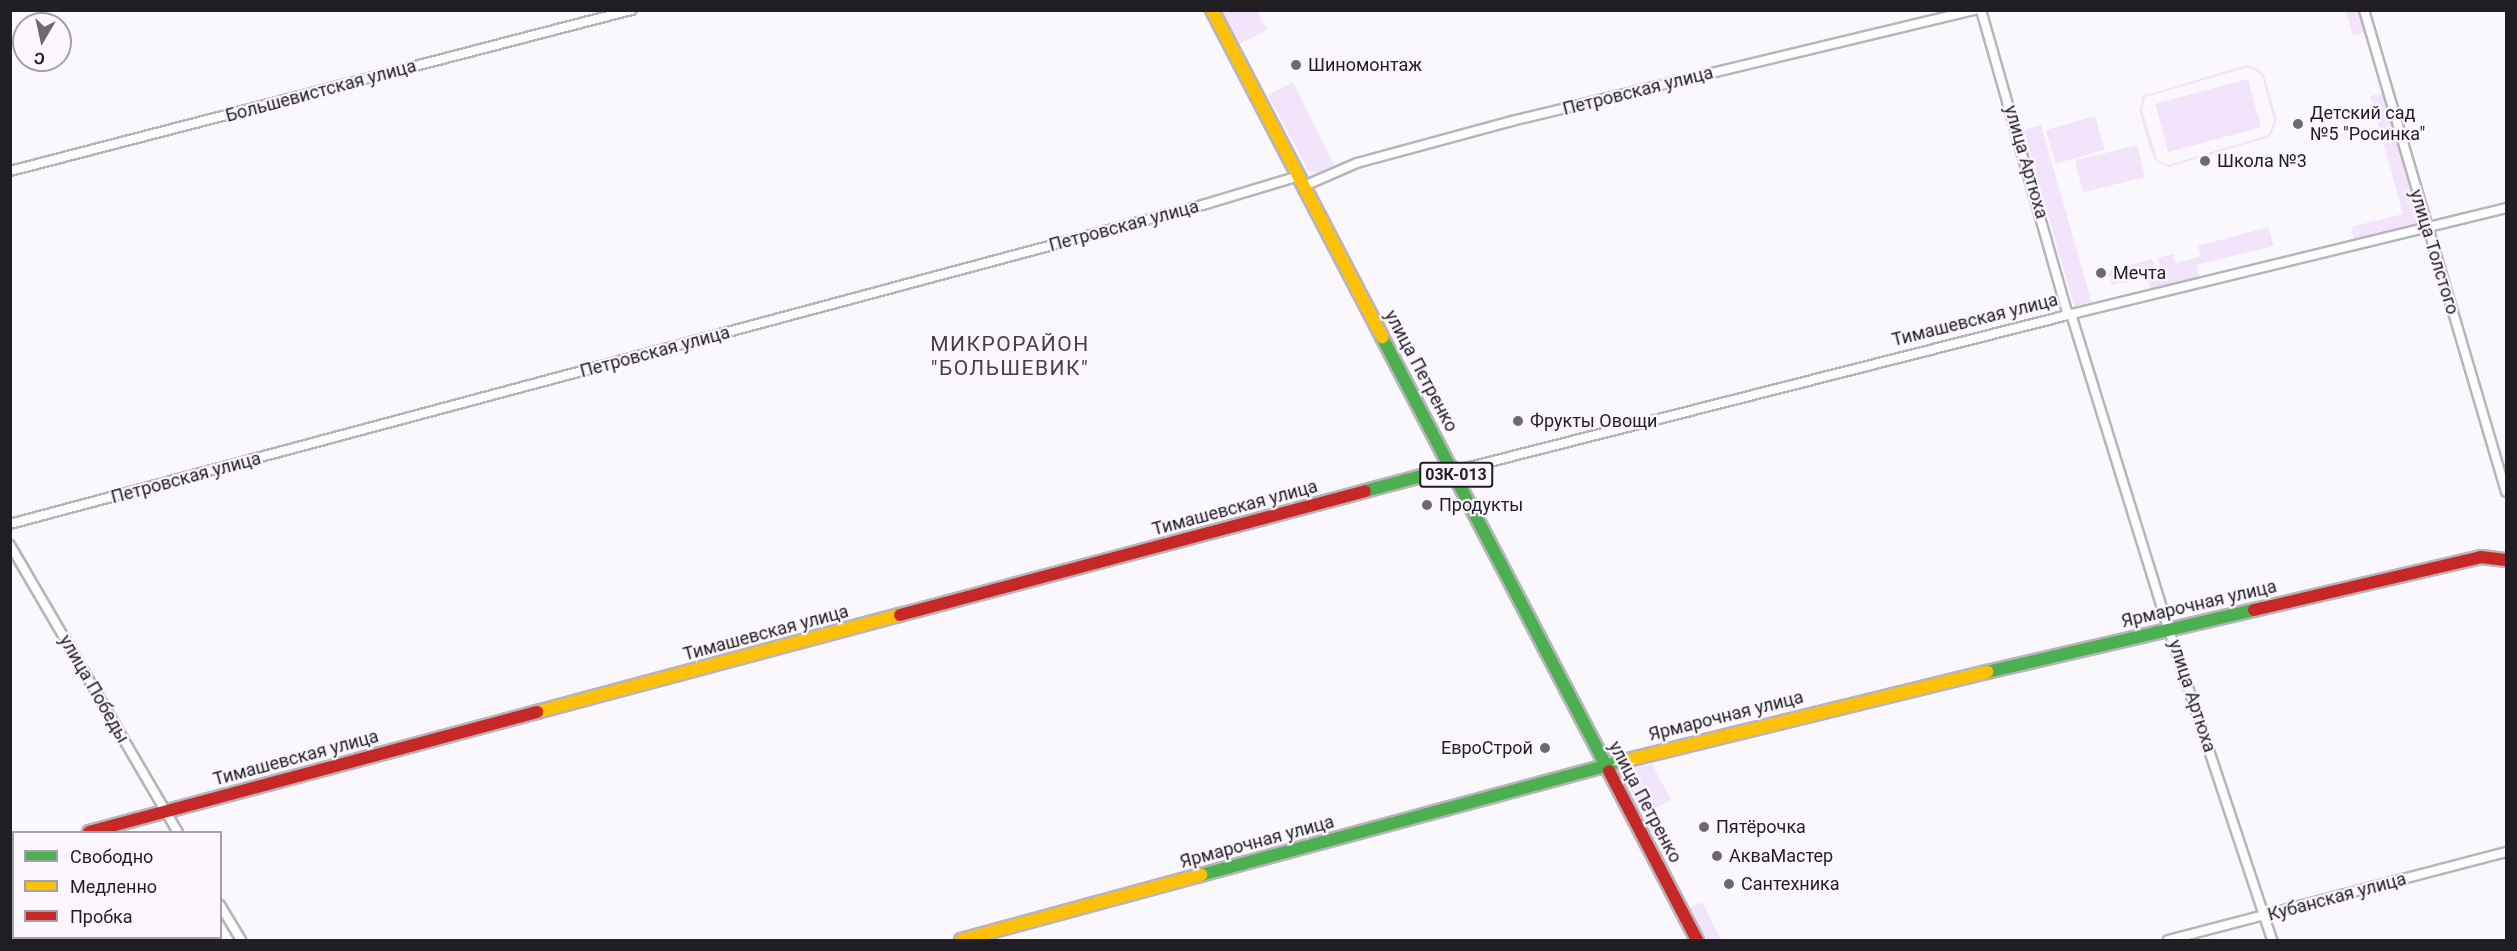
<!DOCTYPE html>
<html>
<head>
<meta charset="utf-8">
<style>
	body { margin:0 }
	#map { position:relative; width:2517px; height:951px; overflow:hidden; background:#fbf8fd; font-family:Roboto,sans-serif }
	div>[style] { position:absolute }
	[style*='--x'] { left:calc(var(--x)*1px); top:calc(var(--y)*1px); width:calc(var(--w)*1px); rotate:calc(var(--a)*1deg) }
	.green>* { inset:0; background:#f1e4fb; transform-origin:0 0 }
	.roads { filter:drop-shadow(2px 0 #b8b5ba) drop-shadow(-2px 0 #b8b5ba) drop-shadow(0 2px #b8b5ba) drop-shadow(0 -2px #b8b5ba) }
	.street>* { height:8px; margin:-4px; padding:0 4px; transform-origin:4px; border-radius:4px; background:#fefeff }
	.fast>* { height:12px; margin:-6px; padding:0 6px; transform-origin:6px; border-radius:6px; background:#4caf50 }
	.slow>* { height:12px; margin:-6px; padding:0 6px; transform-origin:6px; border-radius:6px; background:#ffc107 }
	.jam>* { height:12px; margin:-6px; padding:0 6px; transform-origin:6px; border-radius:6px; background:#c62828 }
	.dots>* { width:16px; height:16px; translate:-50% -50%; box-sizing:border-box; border:3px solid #fbf6ff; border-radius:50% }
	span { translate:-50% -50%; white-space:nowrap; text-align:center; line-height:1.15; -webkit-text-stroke:4.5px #fbf6ff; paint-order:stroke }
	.shield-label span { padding:2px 4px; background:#fbf6ff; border:2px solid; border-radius:4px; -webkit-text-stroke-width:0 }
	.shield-label { font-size:16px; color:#201e22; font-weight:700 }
	.poi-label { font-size:18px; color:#201e22 }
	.left { translate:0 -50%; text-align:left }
	.right { translate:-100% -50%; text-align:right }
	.street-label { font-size:18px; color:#201e22 }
	.quarter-label { font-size:21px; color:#433e47; letter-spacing:1.5px }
	.frame { position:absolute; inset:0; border:12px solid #201e22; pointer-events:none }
	.legend { position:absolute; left:12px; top:831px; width:210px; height:108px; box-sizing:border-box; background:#fbf6ff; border:2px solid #a3a0a7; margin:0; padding:8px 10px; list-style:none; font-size:18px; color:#201e22 }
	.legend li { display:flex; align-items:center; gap:12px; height:30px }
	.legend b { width:30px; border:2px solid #a3a0a7 }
	.north { position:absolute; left:12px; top:12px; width:60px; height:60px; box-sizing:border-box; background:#fbf6ff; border:2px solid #a3a0a7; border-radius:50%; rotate:189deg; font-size:16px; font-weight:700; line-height:24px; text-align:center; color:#201e22 }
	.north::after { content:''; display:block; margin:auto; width:21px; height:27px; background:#6d6a6f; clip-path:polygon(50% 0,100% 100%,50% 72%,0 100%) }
</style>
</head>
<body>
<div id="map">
	<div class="green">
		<div style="clip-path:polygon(1222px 11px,1257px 11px,1267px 30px,1240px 44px)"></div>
		<div style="clip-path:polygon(2346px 11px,2361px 11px,2367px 32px,2353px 36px)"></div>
		<div style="clip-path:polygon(evenodd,2246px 65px,2258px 69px,2264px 75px,2277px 120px,2270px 137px,2168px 167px,2157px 162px,2152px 155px,2139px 110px,2143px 96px,2246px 65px,2246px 68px,2253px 69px,2262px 76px,2274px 121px,2268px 135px,2168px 165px,2158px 161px,2142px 109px,2145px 97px,2246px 68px)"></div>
		<div style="left:2248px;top:79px;width:50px;height:96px;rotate:75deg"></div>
		<div style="clip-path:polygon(1293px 82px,1335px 167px,1320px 173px,1309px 172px,1268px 95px)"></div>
		<div style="clip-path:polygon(2384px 93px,2421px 224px,2354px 240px,2351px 227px,2403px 214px,2370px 96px)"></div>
		<div style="left:2095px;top:116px;width:35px;height:51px;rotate:74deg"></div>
		<div style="left:2041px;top:125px;width:187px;height:18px;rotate:74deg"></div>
		<div style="left:2137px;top:145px;width:33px;height:64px;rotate:76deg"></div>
		<div style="clip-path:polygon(2268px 227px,2274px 246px,2196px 265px,2199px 279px,2151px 291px,2147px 277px,2112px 285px,2108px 271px,2152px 259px,2157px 274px,2162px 273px,2158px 258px,2173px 254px,2176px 263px,2201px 256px,2198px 246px)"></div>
		<div style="clip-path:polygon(1652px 764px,1671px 800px,1642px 815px,1619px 772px)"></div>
		<div style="left:1659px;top:818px;width:44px;height:13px;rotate:63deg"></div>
		<div style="clip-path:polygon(1702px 902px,1721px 940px,1707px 940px,1690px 908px)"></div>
	</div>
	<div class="roads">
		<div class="street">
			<div style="--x:1981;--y:10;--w:317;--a:74.1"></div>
			<div style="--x:2364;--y:10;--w:502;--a:73.58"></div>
			<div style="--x:10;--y:171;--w:642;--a:-14.53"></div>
			<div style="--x:1304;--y:186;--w:58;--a:-23.5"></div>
			<div style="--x:1357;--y:163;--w:161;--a:-15.2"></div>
			<div style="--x:1512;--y:121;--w:477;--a:-13.5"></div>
			<div style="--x:2071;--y:314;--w:331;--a:72.8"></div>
			<div style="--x:2169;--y:630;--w:327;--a:71.6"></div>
			<div style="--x:1454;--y:471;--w:634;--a:-14.26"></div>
			<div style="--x:2068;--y:315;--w:451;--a:-13.7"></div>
			<div style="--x:10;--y:524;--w:1238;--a:-14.98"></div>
			<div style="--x:1206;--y:204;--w:97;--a:-16.8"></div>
			<div style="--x:10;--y:545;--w:333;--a:59.7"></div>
			<div style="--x:10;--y:854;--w:4;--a:-14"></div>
			<div style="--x:220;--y:905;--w:41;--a:59"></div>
			<div style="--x:2168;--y:940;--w:349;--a:-14.6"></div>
		</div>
		<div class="fast">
			<div style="--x:1382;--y:337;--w:490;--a:62.4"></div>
			<div style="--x:1365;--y:491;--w:90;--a:-14.8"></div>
			<div style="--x:1987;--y:672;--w:274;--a:-13.1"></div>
			<div style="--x:1201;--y:875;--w:442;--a:-15.1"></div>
		</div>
		<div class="slow">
			<div style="--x:1212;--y:10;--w:369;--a:62.5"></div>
			<div style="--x:537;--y:712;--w:376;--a:-15"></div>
			<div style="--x:1628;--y:760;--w:370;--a:-13.8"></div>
			<div style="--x:961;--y:940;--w:249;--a:-15.2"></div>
		</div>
		<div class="jam">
			<div style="--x:2254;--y:610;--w:233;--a:-13.1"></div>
			<div style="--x:2481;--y:557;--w:25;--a:7"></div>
			<div style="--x:900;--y:615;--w:481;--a:-14.9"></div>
			<div style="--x:1609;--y:771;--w:191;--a:62.5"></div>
			<div style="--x:89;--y:832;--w:464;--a:-15"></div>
		</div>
	</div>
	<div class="dots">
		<div style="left:1296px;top:65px;background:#6d6a6f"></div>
		<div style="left:2298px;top:124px;background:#6d6a6f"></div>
		<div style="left:2205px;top:161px;background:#6d6a6f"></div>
		<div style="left:2101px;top:273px;background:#6d6a6f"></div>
		<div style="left:1518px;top:421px;background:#6d6a6f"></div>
		<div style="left:1427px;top:505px;background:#6d6a6f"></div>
		<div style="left:1545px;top:748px;background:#6d6a6f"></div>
		<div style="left:1704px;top:827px;background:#6d6a6f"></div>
		<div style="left:1717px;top:856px;background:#6d6a6f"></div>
		<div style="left:1729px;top:884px;background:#6d6a6f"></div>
	</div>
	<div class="shield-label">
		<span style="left:1456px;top:475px">03К-013</span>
	</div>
	<div class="poi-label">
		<span class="left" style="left:1308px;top:65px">Шиномонтаж</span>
		<span class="left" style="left:2310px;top:124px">Детский сад<br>№5 "Росинка"</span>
		<span class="left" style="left:2217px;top:161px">Школа №3</span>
		<span class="left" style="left:2113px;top:273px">Мечта</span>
		<span class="left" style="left:1530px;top:421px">Фрукты Овощи</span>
		<span class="left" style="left:1439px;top:505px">Продукты</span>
		<span class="right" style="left:1533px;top:748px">ЕвроСтрой</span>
		<span class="left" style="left:1716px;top:827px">Пятёрочка</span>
		<span class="left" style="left:1729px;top:856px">АкваМастер</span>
		<span class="left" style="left:1741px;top:884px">Сантехника</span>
	</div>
	<div class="street-label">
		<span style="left:321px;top:91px;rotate:-15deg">Большевистская улица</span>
		<span style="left:1638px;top:91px;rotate:-14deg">Петровская улица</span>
		<span style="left:2026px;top:162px;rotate:74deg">улица Артюха</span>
		<span style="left:1124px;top:226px;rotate:-15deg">Петровская улица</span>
		<span style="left:2434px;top:252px;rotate:73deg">улица Толстого</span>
		<span style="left:1975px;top:320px;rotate:-14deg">Тимашевская улица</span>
		<span style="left:655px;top:352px;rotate:-15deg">Петровская улица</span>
		<span style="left:1421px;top:371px;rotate:62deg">улица Петренко</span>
		<span style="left:186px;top:478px;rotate:-15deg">Петровская улица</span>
		<span style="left:1235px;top:508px;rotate:-15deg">Тимашевская улица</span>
		<span style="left:2199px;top:604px;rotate:-13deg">Ярмарочная улица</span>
		<span style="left:766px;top:633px;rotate:-15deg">Тимашевская улица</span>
		<span style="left:94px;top:689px;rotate:60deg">улица Победы</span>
		<span style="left:2192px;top:696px;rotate:72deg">улица Артюха</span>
		<span style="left:1726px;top:716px;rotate:-14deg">Ярмарочная улица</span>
		<span style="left:296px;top:758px;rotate:-15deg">Тимашевская улица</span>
		<span style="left:1645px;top:802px;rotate:62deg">улица Петренко</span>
		<span style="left:1257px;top:842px;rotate:-15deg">Ярмарочная улица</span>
		<span style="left:2337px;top:897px;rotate:-15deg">Кубанская улица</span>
	</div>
	<div class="quarter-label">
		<span style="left:1010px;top:356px">МИКРОРАЙОН<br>"БОЛЬШЕВИК"</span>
	</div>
	<div class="frame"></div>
	<ul class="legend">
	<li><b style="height:8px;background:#4caf50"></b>Свободно</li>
	<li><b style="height:8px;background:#ffc107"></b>Медленно</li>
	<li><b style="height:8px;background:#c62828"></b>Пробка</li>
	</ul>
	<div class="north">С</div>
</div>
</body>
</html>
